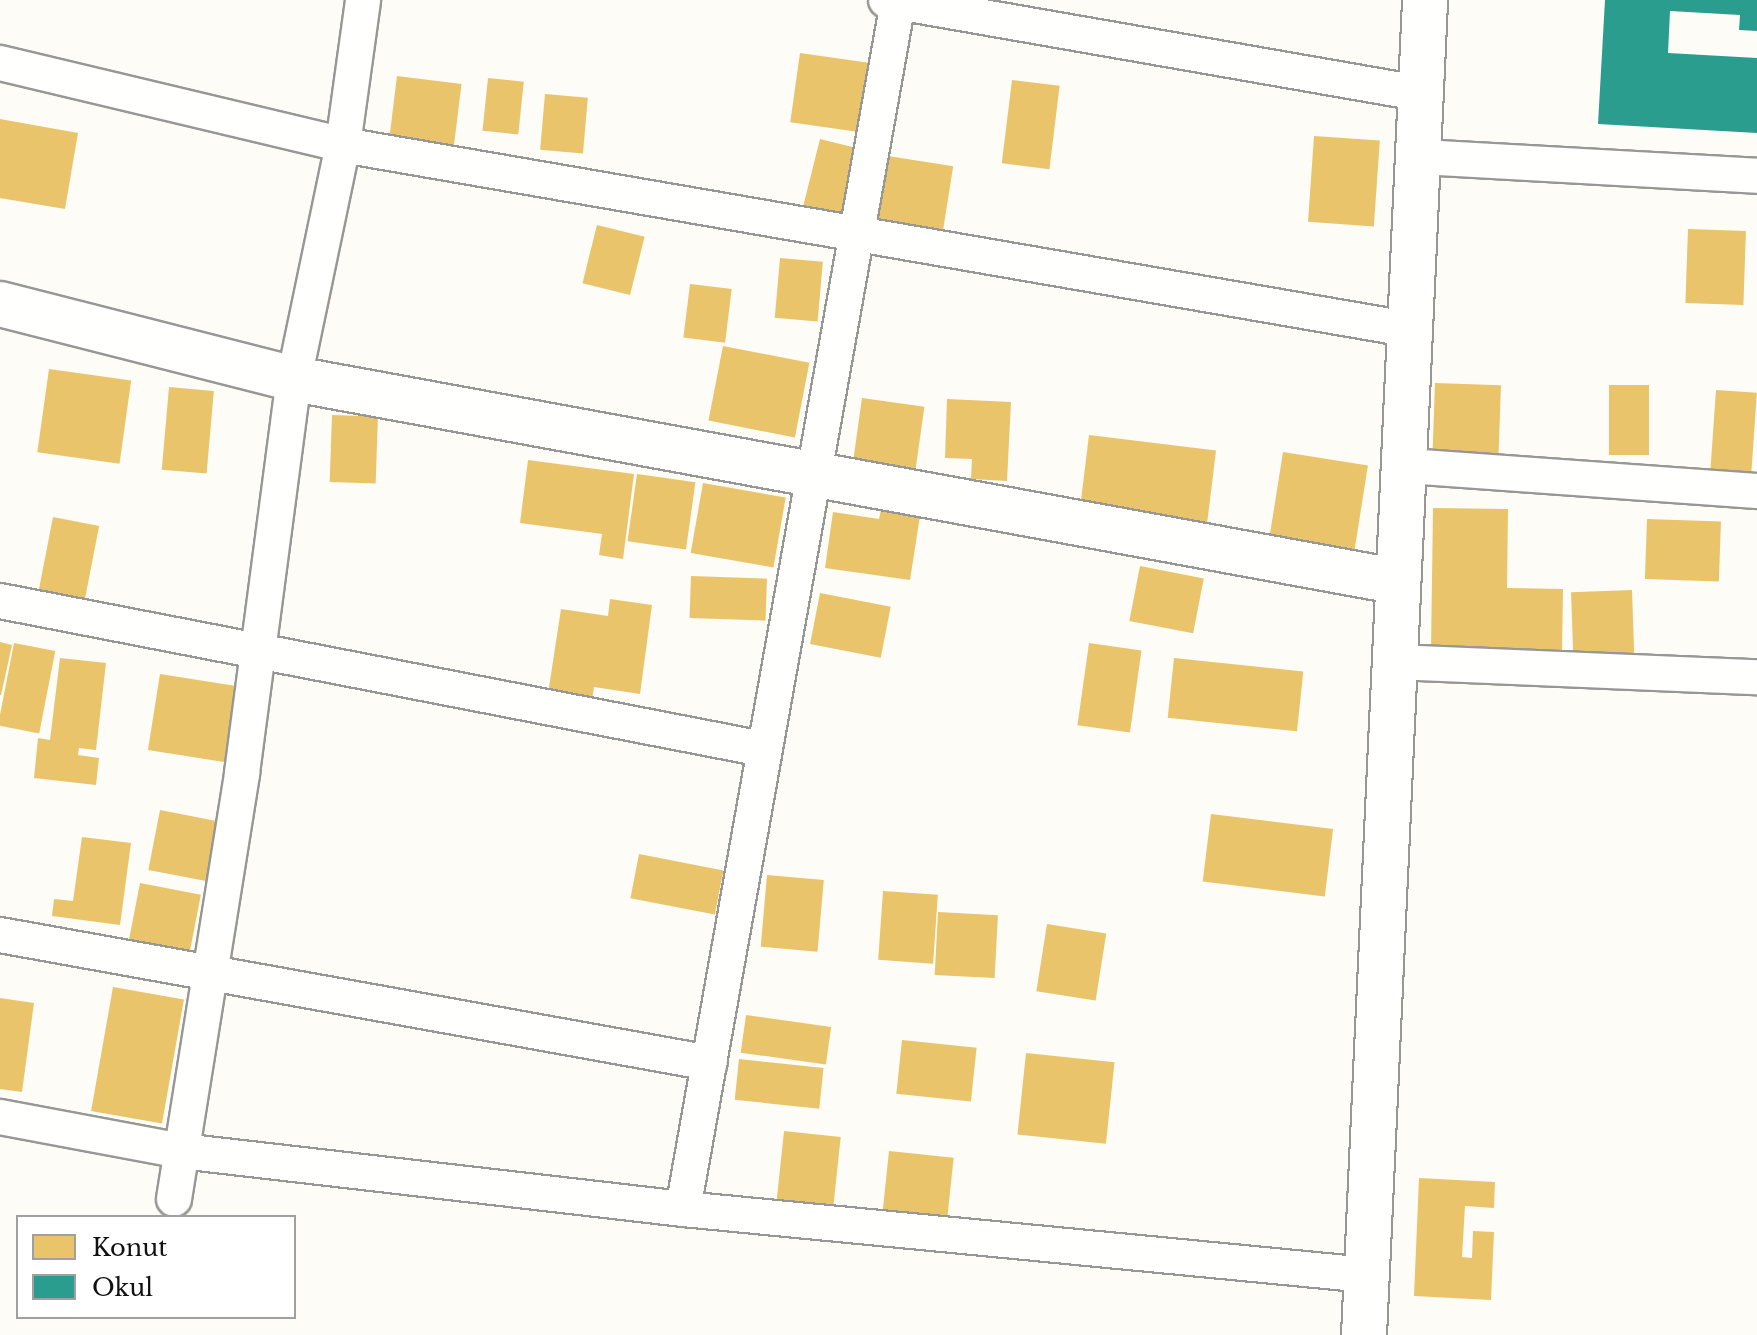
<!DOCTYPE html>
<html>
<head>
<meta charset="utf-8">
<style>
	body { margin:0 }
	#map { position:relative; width:1757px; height:1335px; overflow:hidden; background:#fdfcf7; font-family:"Libre Baskerville",serif }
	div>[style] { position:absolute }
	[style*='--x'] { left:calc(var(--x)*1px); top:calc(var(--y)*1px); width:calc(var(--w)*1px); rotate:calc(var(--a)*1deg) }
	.homes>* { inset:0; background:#e9c46a; transform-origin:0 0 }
	.schools>* { inset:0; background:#2a9d8f }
	.roads { filter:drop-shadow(2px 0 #979795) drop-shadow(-2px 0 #979795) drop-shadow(0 2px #979795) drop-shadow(0 -2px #979795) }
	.minor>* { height:34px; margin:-17px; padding:0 17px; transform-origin:17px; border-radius:17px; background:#fffffe }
	.tertiary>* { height:44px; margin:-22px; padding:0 22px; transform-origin:22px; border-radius:22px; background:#fffffe }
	span { translate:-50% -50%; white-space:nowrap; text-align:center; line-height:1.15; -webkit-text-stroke:8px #fff; paint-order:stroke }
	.legend { position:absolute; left:16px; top:1215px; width:280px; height:104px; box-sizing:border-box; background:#fff; border:2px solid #a0a0a0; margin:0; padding:10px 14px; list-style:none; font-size:24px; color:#111 }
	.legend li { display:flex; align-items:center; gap:16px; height:40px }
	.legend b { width:40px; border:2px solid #a0a0a0 }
</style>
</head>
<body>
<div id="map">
	<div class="homes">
		<div style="left:800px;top:53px;width:71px;height:70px;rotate:8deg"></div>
		<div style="left:397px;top:76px;width:65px;height:65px;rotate:7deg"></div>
		<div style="left:488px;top:78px;width:36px;height:53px;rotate:6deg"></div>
		<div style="left:1012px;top:80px;width:48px;height:84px;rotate:7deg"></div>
		<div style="left:545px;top:94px;width:43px;height:56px;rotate:5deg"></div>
		<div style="clip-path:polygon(0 119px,78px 133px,65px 209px,0 198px)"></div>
		<div style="left:1314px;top:136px;width:66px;height:86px;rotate:4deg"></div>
		<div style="left:820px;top:139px;width:49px;height:73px;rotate:14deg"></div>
		<div style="left:888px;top:156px;width:66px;height:73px;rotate:9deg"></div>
		<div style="left:597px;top:225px;width:49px;height:60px;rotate:14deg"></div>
		<div style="left:1688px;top:229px;width:58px;height:74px;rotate:2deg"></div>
		<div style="left:780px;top:258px;width:43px;height:60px;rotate:5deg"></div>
		<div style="left:690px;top:284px;width:42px;height:54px;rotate:7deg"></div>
		<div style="left:723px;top:346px;width:88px;height:76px;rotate:11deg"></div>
		<div style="left:49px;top:369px;width:83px;height:84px;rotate:8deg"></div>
		<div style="left:1435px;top:383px;width:66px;height:83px;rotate:2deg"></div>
		<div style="left:1609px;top:385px;width:40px;height:70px"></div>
		<div style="left:169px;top:387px;width:45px;height:83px;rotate:5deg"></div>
		<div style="left:1716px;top:390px;width:41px;height:85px;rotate:4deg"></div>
		<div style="left:862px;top:398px;width:63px;height:64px;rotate:8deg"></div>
		<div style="clip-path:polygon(947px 399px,1011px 402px,1007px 481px,971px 479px,972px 459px,945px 458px)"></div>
		<div style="left:332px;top:415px;width:46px;height:67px;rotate:2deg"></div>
		<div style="left:1089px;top:435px;width:128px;height:78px;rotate:7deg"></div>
		<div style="left:1283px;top:452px;width:86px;height:90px;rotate:9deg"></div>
		<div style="clip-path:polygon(528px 460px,634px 474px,623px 559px,599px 555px,602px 534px,520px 523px)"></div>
		<div style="left:637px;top:474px;width:59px;height:68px;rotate:8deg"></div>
		<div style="left:703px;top:483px;width:84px;height:71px;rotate:10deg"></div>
		<div style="clip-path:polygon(1433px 508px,1508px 509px,1507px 588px,1563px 589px,1562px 652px,1431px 650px)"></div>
		<div style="clip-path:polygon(881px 510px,920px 516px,910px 580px,825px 568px,833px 512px,879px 519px)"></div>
		<div style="left:53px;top:517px;width:47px;height:80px;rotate:11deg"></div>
		<div style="left:1647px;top:519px;width:74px;height:60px;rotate:2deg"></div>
		<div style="left:1140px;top:566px;width:65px;height:56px;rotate:11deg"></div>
		<div style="left:691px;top:576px;width:76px;height:42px;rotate:2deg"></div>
		<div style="left:1632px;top:590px;width:71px;height:61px;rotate:88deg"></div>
		<div style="left:820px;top:593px;width:72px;height:52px;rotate:11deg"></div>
		<div style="clip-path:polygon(610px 599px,652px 605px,640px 694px,594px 687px,592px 700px,548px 694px,561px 609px,608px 616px)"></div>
		<div style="clip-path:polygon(0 642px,12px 645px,1px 695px,0 695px)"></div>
		<div style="left:14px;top:643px;width:42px;height:84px;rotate:11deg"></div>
		<div style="left:1089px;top:643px;width:53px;height:83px;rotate:8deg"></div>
		<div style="clip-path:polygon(60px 658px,106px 663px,96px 750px,79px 748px,78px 755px,99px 758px,96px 785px,34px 778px,38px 738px,50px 740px)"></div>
		<div style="left:1174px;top:658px;width:130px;height:60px;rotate:6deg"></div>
		<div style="left:160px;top:674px;width:85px;height:77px;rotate:9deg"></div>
		<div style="left:160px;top:810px;width:60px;height:61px;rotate:11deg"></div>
		<div style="left:1211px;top:814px;width:123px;height:68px;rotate:7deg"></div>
		<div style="clip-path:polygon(82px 837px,131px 843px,120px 925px,52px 916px,54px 899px,73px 901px)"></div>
		<div style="left:639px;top:854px;width:86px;height:45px;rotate:11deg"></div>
		<div style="left:767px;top:875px;width:57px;height:72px;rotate:5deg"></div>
		<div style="left:140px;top:883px;width:62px;height:59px;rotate:11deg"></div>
		<div style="left:883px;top:891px;width:55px;height:69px;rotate:4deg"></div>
		<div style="left:938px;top:912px;width:60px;height:63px;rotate:3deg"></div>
		<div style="left:1047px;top:924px;width:60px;height:68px;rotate:9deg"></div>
		<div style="left:113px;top:987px;width:72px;height:126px;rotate:10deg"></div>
		<div style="clip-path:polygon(0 998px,34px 1003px,22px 1092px,0 1089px)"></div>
		<div style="left:746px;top:1015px;width:86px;height:38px;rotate:8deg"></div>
		<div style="left:902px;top:1040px;width:75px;height:54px;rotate:6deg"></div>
		<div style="left:1026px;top:1053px;width:89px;height:82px;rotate:6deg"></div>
		<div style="left:739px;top:1059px;width:85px;height:41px;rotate:6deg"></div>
		<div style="left:784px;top:1131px;width:57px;height:73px;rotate:6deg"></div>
		<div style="left:889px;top:1151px;width:65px;height:64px;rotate:6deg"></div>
		<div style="clip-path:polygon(1419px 1178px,1495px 1182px,1494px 1208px,1465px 1206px,1462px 1257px,1472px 1258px,1473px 1231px,1494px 1232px,1491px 1300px,1414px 1296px)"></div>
	</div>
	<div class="schools">
		<div style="clip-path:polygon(1605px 0,1757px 0,1757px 31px,1739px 30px,1740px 15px,1670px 11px,1668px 53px,1757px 58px,1757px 133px,1598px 124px)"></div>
	</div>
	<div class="roads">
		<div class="minor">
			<div style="--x:886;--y:0;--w:546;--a:9.91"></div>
			<div style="--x:0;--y:63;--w:353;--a:13.4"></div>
			<div style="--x:343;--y:145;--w:1086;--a:9.81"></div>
			<div style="--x:1420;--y:157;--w:338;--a:3.2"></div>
			<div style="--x:1407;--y:466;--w:351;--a:4.1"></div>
			<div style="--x:0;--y:601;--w:777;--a:10.98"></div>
			<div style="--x:1394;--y:662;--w:363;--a:2.4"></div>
			<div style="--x:0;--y:935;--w:721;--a:10.22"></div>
			<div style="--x:0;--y:1117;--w:184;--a:10.6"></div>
			<div style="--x:181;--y:1151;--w:505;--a:6.59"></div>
			<div style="--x:683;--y:1209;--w:687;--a:5.51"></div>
			<div style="--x:174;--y:1199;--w:431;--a:-80.9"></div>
			<div style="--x:242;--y:773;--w:397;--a:-82.5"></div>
			<div style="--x:294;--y:379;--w:239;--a:-78.2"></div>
			<div style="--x:343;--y:145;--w:146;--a:-82.1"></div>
			<div style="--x:683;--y:1209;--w:1226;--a:-79.9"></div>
		</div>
		<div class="tertiary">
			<div style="--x:0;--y:304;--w:303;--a:14.3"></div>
			<div style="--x:294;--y:379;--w:1119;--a:10.4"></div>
			<div style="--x:1364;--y:1335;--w:1336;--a:-87.38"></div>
		</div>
	</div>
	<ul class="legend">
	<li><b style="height:22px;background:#e9c46a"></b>Konut</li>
	<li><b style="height:22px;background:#2a9d8f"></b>Okul</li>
	</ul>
</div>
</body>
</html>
